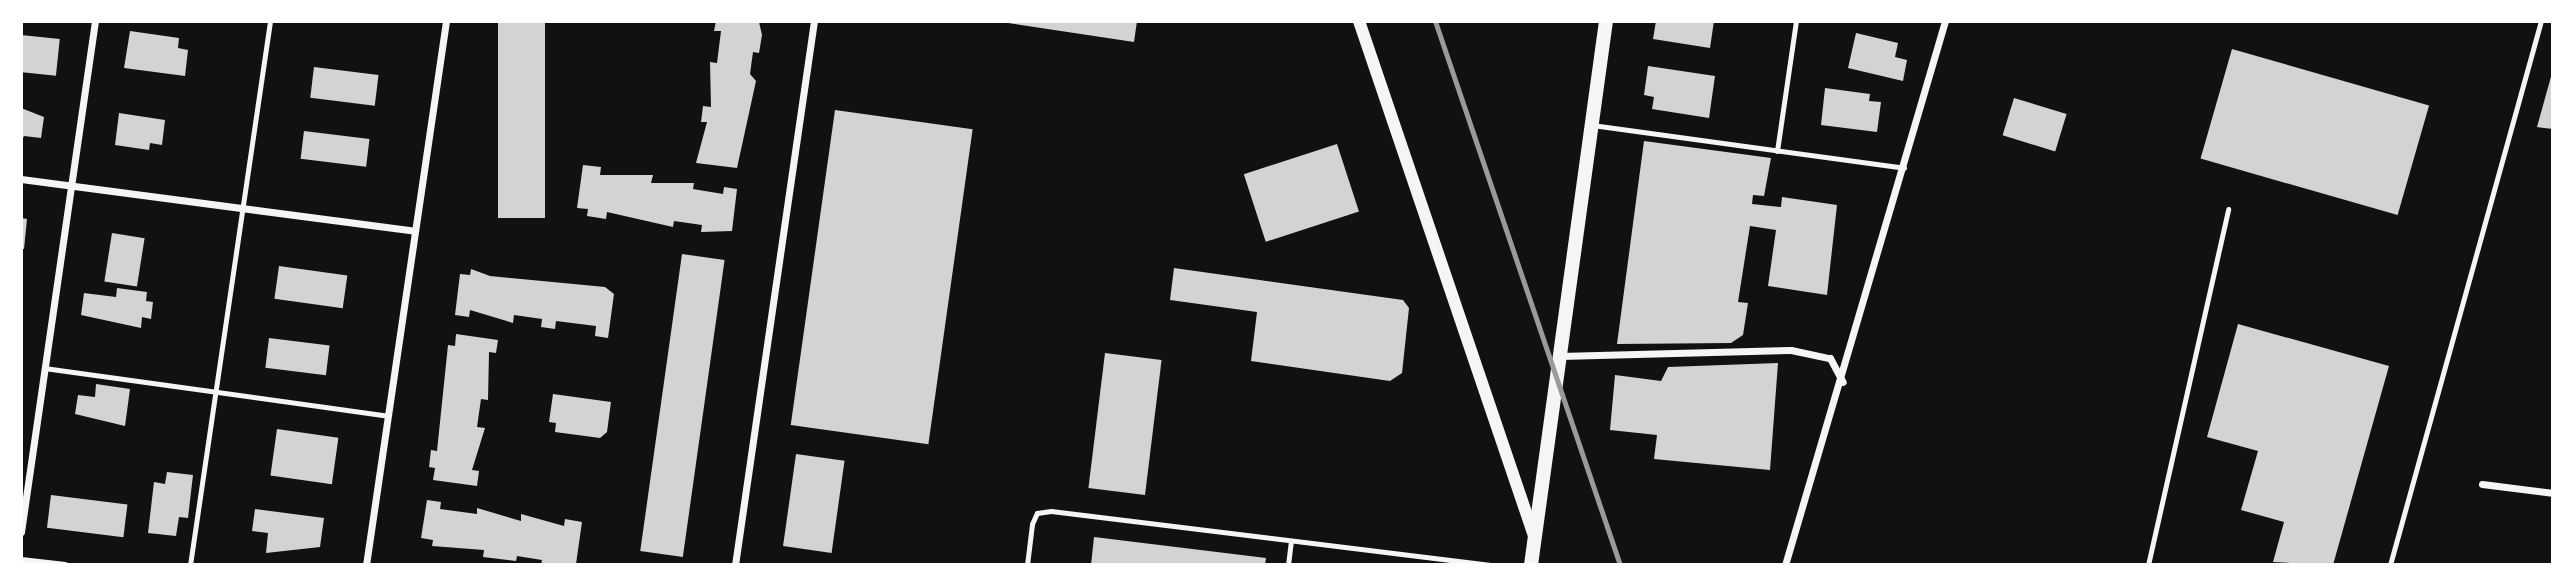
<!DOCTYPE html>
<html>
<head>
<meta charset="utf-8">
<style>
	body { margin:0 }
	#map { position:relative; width:2574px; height:586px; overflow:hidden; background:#111; font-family:"IBM Plex Sans",sans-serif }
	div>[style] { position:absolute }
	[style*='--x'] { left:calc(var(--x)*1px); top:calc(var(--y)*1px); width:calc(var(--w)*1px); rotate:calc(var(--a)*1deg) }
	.building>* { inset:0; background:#d3d3d3; transform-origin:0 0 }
	.path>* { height:4.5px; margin:-2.25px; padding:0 2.25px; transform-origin:2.25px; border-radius:2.25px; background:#f5f5f5 }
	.service>* { height:5px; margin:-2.5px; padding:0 2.5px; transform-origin:2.5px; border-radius:2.5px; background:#f5f5f5 }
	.minor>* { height:7px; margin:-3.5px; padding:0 3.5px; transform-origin:3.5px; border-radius:3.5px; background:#f5f5f5 }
	.tertiary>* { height:12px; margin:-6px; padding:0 6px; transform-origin:6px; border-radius:6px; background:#f5f5f5 }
	.secondary>* { height:14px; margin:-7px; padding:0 7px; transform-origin:7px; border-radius:7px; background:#f5f5f5 }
	.rail>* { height:5px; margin:-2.5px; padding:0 2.5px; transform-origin:2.5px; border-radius:2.5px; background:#9a9a9a }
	span { translate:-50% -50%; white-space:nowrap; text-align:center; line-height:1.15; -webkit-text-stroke:7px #fff; paint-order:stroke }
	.frame { position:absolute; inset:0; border:23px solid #fff; pointer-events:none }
</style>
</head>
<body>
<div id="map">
	<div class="building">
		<div style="left:498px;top:21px;width:47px;height:197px"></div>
		<div style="clip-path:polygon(716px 21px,759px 22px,762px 35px,759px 53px,753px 52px,750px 74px,756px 81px,737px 168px,696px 163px,707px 122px,701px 122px,703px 106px,711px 107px,710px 62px,717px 63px,721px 31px,714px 31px)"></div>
		<div style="clip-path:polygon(995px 21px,1137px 21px,1134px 42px)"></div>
		<div style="clip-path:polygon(1656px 21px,1714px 21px,1710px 48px,1653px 39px)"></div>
		<div style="clip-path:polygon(130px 31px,179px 38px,178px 48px,188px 50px,185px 76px,124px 68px)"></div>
		<div style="clip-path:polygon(1856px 33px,1898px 43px,1895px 57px,1907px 60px,1903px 81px,1848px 68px)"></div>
		<div style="left:21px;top:35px;width:39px;height:37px;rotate:6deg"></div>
		<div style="left:2232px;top:49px;width:205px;height:114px;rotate:16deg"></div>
		<div style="clip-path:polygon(1648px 66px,1715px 76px,1709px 118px,1652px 109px,1654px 97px,1644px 95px)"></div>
		<div style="left:314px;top:67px;width:65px;height:31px;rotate:7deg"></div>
		<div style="clip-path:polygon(2552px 73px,2553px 74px,2553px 129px,2537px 127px)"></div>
		<div style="clip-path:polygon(1825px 88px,1870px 94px,1869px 101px,1881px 102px,1877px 132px,1821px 125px)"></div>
		<div style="left:2014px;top:98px;width:55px;height:39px;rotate:17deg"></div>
		<div style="clip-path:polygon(21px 108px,44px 117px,41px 138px,24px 136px,21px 142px)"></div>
		<div style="left:835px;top:110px;width:139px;height:318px;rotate:8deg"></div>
		<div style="clip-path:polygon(119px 113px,165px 120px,162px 145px,150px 143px,149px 150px,115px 145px)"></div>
		<div style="left:304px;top:131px;width:66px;height:28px;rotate:7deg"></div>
		<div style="clip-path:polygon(1644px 141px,1771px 158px,1764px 196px,1753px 195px,1752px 204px,1781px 207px,1782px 197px,1837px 205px,1827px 295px,1768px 286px,1776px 230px,1750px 226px,1738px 302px,1748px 303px,1743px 335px,1731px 343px,1617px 344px)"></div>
		<div style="left:1337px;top:144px;width:71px;height:98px;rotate:72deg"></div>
		<div style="clip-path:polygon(583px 165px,601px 167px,600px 175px,653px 175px,651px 183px,694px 183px,693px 189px,723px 194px,724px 187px,737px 189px,732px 231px,701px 232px,702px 225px,674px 221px,673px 227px,607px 212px,606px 219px,587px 216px,588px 209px,577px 208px)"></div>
		<div style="clip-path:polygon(21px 218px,27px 219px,24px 249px,21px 249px)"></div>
		<div style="left:112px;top:233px;width:33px;height:49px;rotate:9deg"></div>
		<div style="left:682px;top:254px;width:43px;height:300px;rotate:8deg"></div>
		<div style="left:279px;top:266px;width:69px;height:33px;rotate:8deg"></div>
		<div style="clip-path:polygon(1174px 268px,1403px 300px,1409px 308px,1402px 373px,1390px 381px,1251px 361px,1257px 312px,1170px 300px)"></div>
		<div style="clip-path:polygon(471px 269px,490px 276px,605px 287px,614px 294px,608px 338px,595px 336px,596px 326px,556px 321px,555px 329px,541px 327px,542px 319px,514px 315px,513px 323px,470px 310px,469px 317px,455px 315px,460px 274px,470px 275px)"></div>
		<div style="clip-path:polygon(117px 288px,147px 292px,146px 301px,153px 302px,151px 319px,142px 317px,141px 328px,81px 315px,84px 293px,116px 297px)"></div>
		<div style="clip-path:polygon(2238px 324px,2389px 366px,2333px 565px,2273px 562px,2284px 522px,2241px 510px,2258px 451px,2207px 437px)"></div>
		<div style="clip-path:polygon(456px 334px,498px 340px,496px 353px,489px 352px,488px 400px,481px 399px,477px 427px,485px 428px,472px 470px,479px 471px,477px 486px,433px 480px,435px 468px,429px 467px,431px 450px,437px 451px,448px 345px,455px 346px)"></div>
		<div style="left:269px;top:338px;width:61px;height:30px;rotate:7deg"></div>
		<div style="left:1105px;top:353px;width:57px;height:136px;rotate:7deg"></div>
		<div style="clip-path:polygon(1778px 363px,1770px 470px,1654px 459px,1657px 435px,1610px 430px,1615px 375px,1661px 381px,1668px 367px)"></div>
		<div style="clip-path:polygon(96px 384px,130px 389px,125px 426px,75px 414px,78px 395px,95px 397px)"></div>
		<div style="clip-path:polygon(553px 394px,611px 402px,607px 432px,600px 438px,555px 432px,556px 423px,549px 422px)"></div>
		<div style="left:277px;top:429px;width:62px;height:47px;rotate:8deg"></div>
		<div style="left:796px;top:454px;width:49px;height:93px;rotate:8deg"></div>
		<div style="clip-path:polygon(167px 472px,193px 475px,188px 518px,179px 517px,176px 536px,148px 533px,154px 482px,165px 484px)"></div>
		<div style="left:51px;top:495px;width:77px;height:33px;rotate:7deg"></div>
		<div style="clip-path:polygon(427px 500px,441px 502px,440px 509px,477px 514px,477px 508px,521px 521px,521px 514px,564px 526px,565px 519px,582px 522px,576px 564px,541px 565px,542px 560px,517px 556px,516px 561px,483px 557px,484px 550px,432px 546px,433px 540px,421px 538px)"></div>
		<div style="clip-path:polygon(255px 509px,324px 518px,320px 547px,266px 553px,268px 533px,252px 531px)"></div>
		<div style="clip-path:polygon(1094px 537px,1266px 558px,1265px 565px,1091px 565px)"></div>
	</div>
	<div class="path">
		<div style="--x:2390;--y:565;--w:565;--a:-74.49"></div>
	</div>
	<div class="service">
		<div style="--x:1592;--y:125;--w:315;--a:7.8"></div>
		<div style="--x:1777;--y:151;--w:131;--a:-81.7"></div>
		<div style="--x:44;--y:368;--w:347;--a:7.9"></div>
		<div style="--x:190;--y:565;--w:550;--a:-81.63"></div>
		<div style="--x:1027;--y:565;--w:41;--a:-83"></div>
		<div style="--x:1032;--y:524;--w:12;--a:-66"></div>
		<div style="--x:1037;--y:513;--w:14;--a:-8"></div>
		<div style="--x:1051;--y:511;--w:443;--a:7"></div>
		<div style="--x:1288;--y:565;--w:24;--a:-83"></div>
		<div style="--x:2148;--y:565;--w:365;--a:-77.3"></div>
	</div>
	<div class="minor">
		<div style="--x:21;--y:179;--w:397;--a:7.5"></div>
		<div style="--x:1560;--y:356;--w:231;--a:-1.5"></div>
		<div style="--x:1791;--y:350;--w:40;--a:12"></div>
		<div style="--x:1830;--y:358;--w:27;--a:62"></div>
		<div style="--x:2482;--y:484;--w:72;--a:7.2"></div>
		<div style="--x:21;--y:532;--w:516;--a:-81.76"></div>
		<div style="--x:21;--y:560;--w:44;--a:6.5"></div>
		<div style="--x:366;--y:565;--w:550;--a:-81.63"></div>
		<div style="--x:735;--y:565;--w:550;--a:-81.74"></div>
		<div style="--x:1785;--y:565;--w:567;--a:-73.61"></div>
	</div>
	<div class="tertiary">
		<div style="--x:1359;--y:21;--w:544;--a:71.23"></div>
	</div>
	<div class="secondary">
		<div style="--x:1531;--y:565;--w:549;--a:-82.15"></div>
	</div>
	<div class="rail">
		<div style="--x:1435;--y:21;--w:575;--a:71.22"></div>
	</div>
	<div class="frame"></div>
</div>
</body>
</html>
